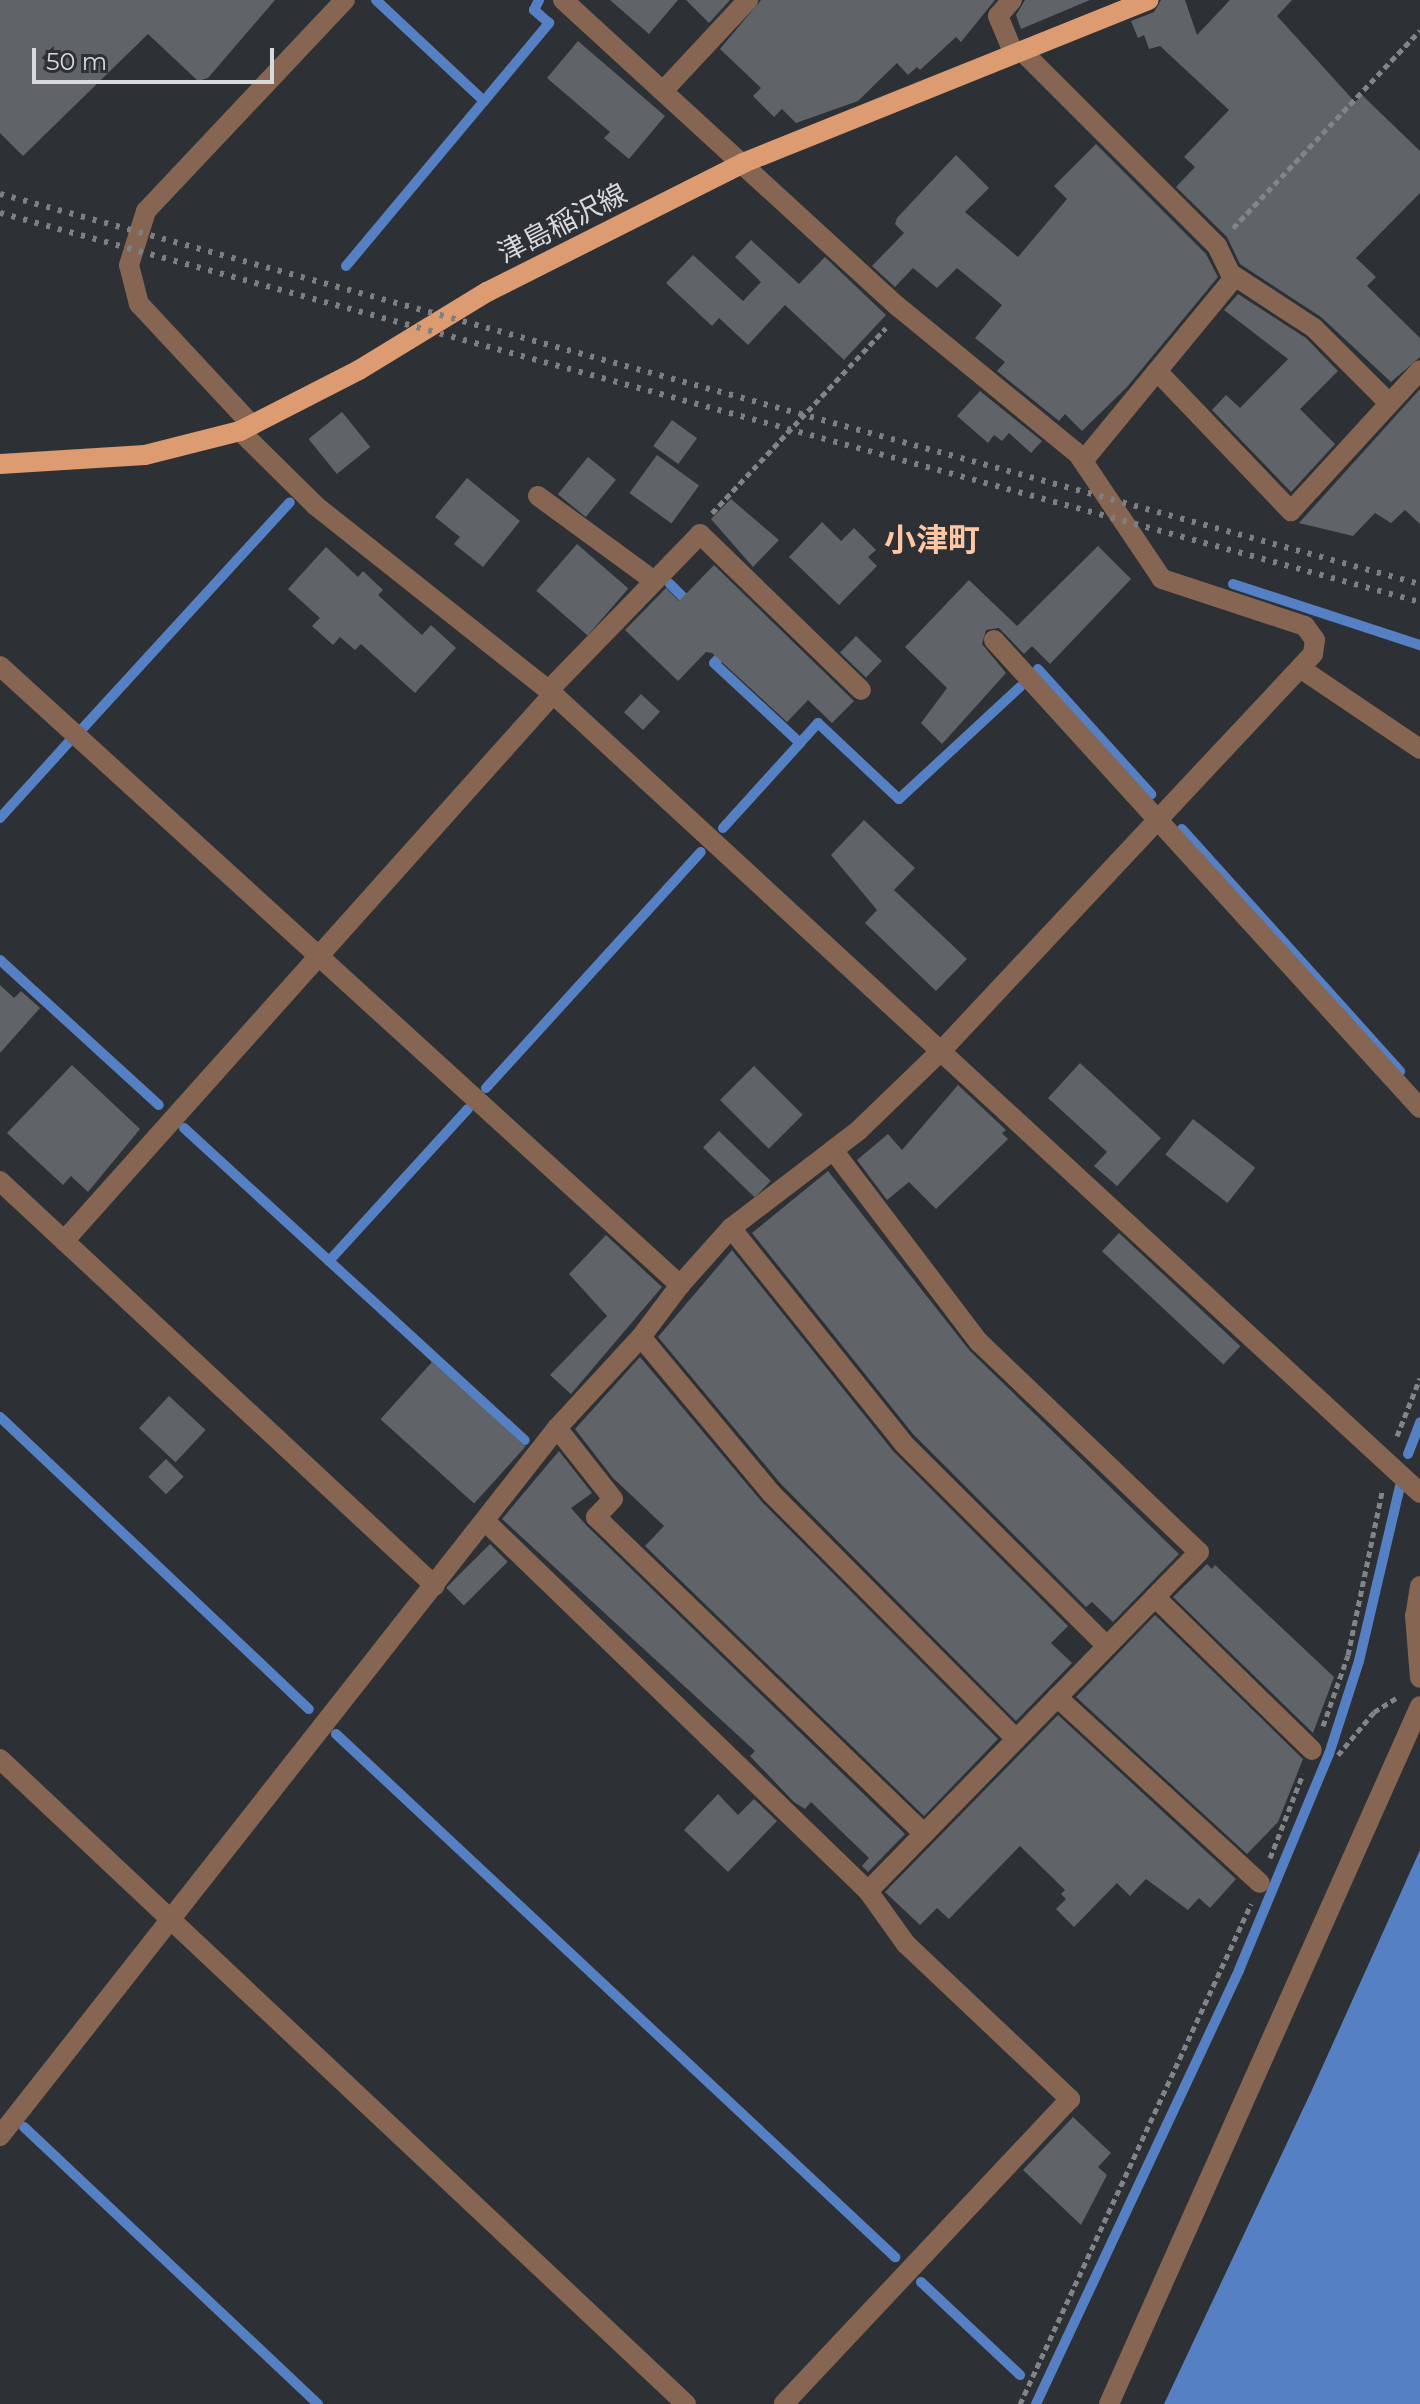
<!DOCTYPE html>
<html>
<head>
<meta charset="utf-8">
<style>
	body { margin:0 }
	#map { position:relative; width:1420px; height:2404px; overflow:hidden; background:#2d3034; font-family:Montserrat,"Noto Sans JP",sans-serif }
	div>[style] { position:absolute }
	[style*='--x'] { left:calc(var(--x)*1px); top:calc(var(--y)*1px); width:calc(var(--w)*1px); rotate:calc(var(--a)*1deg) }
	.water>* { inset:0; background:#5680c4 }
	.stream>* { height:10px; margin:-5px; padding:0 5px; transform-origin:5px; border-radius:5px; background:#5680c4 }
	.building>* { inset:0; background:#606367; transform-origin:0 0 }
	.path>* { height:5px; margin-top:-2.5px; transform-origin:0; background:repeating-linear-gradient(90deg,#828588 0 6px,transparent 0 10px) }
	.minor>* { height:20px; margin:-10px; padding:0 10px; transform-origin:10px; border-radius:10px; background:#866652 }
	.major>* { height:20px; margin:-10px; padding:0 10px; transform-origin:10px; border-radius:10px; background:#dc9b70 }
	.rail>* { height:6px; margin-top:-3px; transform-origin:0; background:repeating-linear-gradient(90deg,#7d8083 0 4px,transparent 0 12px) }
	span { translate:-50% -50%; white-space:nowrap; text-align:center; line-height:1.15; -webkit-text-stroke:6px #2d3034; paint-order:stroke }
	.street-label { font-size:28px; color:#d7d9db }
	.quarter-label { font-size:32px; color:#fec6a2; font-weight:700 }
	.scale { position:absolute; left:32px; top:48px; width:242px; height:36px; box-sizing:border-box; border:4px solid #d7d9db; border-top:0; padding-left:10px; font-size:24px; line-height:28px; white-space:nowrap; color:#d7d9db; -webkit-text-stroke:6px #2d3034; paint-order:stroke }
</style>
</head>
<body>
<div id="map">
	<div class="water">
		<div style="clip-path:polygon(1420px 1850px,1420px 2404px,1164px 2404px,1311px 2092px)"></div>
	</div>
	<div class="stream">
		<div style="--x:376;--y:0;--w:148;--a:43.1"></div>
		<div style="--x:346;--y:266;--w:317;--a:-50.1"></div>
		<div style="--x:549;--y:23;--w:20;--a:-139"></div>
		<div style="--x:534;--y:10;--w:11;--a:-63"></div>
		<div style="--x:670;--y:584;--w:30;--a:45"></div>
		<div style="--x:1233;--y:584;--w:197;--a:18.1"></div>
		<div style="--x:1038;--y:669;--w:169;--a:47.9"></div>
		<div style="--x:83;--y:728;--w:306;--a:-47.5"></div>
		<div style="--x:800;--y:743;--w:27;--a:-48"></div>
		<div style="--x:818;--y:723;--w:111;--a:43.2"></div>
		<div style="--x:899;--y:799;--w:165;--a:-42.8"></div>
		<div style="--x:0;--y:818;--w:103;--a:-47.8"></div>
		<div style="--x:723;--y:828;--w:115;--a:-47.8"></div>
		<div style="--x:800;--y:743;--w:117;--a:-137.1"></div>
		<div style="--x:714;--y:663;--w:18;--a:-45"></div>
		<div style="--x:1182;--y:829;--w:326;--a:48"></div>
		<div style="--x:0;--y:960;--w:215;--a:42.4"></div>
		<div style="--x:486;--y:1088;--w:319;--a:-47.7"></div>
		<div style="--x:184;--y:1128;--w:462;--a:42.5"></div>
		<div style="--x:329;--y:1261;--w:206;--a:-47.6"></div>
		<div style="--x:0;--y:1417;--w:425;--a:43.4"></div>
		<div style="--x:1408;--y:1454;--w:34;--a:-69"></div>
		<div style="--x:336;--y:1734;--w:766;--a:43.09"></div>
		<div style="--x:24;--y:2127;--w:404;--a:43.3"></div>
		<div style="--x:921;--y:2282;--w:136;--a:43.2"></div>
		<div style="--x:1036;--y:2404;--w:479;--a:-64.9"></div>
		<div style="--x:1239;--y:1970;--w:234;--a:-67.4"></div>
		<div style="--x:1329;--y:1754;--w:98;--a:-72.1"></div>
		<div style="--x:1359;--y:1661;--w:180;--a:-76.8"></div>
	</div>
	<div class="building">
		<div style="clip-path:polygon(0 0,275px 0,208px 78px,198px 81px,148px 34px,23px 156px,0 133px)"></div>
		<div style="clip-path:polygon(610px 0,678px 0,649px 34px)"></div>
		<div style="clip-path:polygon(686px 0,730px 0,709px 23px)"></div>
		<div style="clip-path:polygon(761px 0,995px 0,961px 42px,956px 37px,920px 70px,917px 67px,908px 75px,897px 63px,858px 101px,796px 123px,782px 109px,774px 117px,753px 96px,761px 88px,720px 49px)"></div>
		<div style="clip-path:polygon(1025px 0,1090px 0,1021px 29px,1016px 15px)"></div>
		<div style="clip-path:polygon(1161px 0,1185px 0,1197px 35px,1230px 0,1292px 0,1277px 16px,1355px 102px,1362px 95px,1420px 151px,1420px 193px,1356px 258px,1376px 277px,1367px 286px,1420px 338px,1420px 357px,1391px 382px,1321px 317px,1240px 264px,1227px 237px,1176px 187px,1195px 167px,1184px 157px,1229px 110px,1160px 46px,1149px 49px,1144px 35px,1138px 38px,1131px 21px,1154px 12px)"></div>
		<div style="clip-path:polygon(578px 41px,665px 116px,629px 159px,604px 138px,610px 132px,547px 78px)"></div>
		<div style="clip-path:polygon(1096px 144px,1206px 254px,1218px 277px,1127px 387px,1082px 431px,1065px 414px,1059px 421px,997px 371px,1005px 362px,975px 338px,1002px 305px,957px 268px,937px 288px,913px 268px,895px 287px,872px 266px,904px 233px,895px 224px,897px 218px,956px 155px,989px 188px,965px 212px,1018px 257px,1067px 199px,1054px 186px)"></div>
		<div style="clip-path:polygon(751px 240px,799px 284px,825px 257px,886px 315px,844px 360px,785px 305px,748px 345px,719px 318px,712px 326px,666px 283px,693px 255px,743px 301px,761px 282px,735px 257px)"></div>
		<div style="clip-path:polygon(1238px 294px,1306px 338px,1338px 371px,1300px 409px,1335px 444px,1291px 492px,1212px 410px,1226px 395px,1240px 408px,1288px 359px,1224px 310px)"></div>
		<div style="clip-path:polygon(1420px 389px,1420px 524px,1405px 510px,1391px 523px,1375px 513px,1353px 536px,1299px 523px)"></div>
		<div style="clip-path:polygon(980px 391px,1042px 441px,1031px 453px,1009px 433px,1002px 441px,994px 435px,988px 443px,957px 416px)"></div>
		<div style="left:342px;top:412px;width:45px;height:43px;rotate:51deg"></div>
		<div style="left:672px;top:420px;width:31px;height:32px;rotate:36deg"></div>
		<div style="left:657px;top:455px;width:52px;height:47px;rotate:36deg"></div>
		<div style="left:588px;top:457px;width:36px;height:48px;rotate:39deg"></div>
		<div style="clip-path:polygon(467px 478px,520px 521px,483px 567px,454px 544px,460px 537px,435px 517px)"></div>
		<div style="clip-path:polygon(731px 499px,779px 540px,753px 567px,711px 519px)"></div>
		<div style="clip-path:polygon(822px 522px,841px 541px,854px 528px,876px 550px,868px 557px,877px 566px,839px 605px,789px 557px)"></div>
		<div style="left:577px;top:544px;width:68px;height:62px;rotate:41deg"></div>
		<div style="clip-path:polygon(1098px 546px,1131px 579px,1050px 664px,1032px 646px,1024px 654px,999px 628px,986px 630px,982px 644px,1006px 673px,942px 744px,921px 723px,947px 688px,905px 647px,969px 580px,1017px 626px)"></div>
		<div style="clip-path:polygon(326px 547px,358px 577px,363px 571px,383px 590px,378px 595px,422px 635px,431px 625px,456px 648px,415px 693px,361px 644px,355px 650px,340px 637px,333px 645px,312px 626px,320px 618px,288px 589px)"></div>
		<div style="clip-path:polygon(714px 565px,854px 701px,832px 723px,808px 700px,787px 722px,712px 653px,706px 652px,678px 681px,625px 630px,666px 588px,679px 601px)"></div>
		<div style="left:856px;top:636px;width:36px;height:23px;rotate:44deg"></div>
		<div style="left:641px;top:694px;width:26px;height:25px;rotate:43deg"></div>
		<div style="clip-path:polygon(864px 820px,915px 868px,894px 890px,967px 959px,936px 991px,865px 923px,877px 910px,831px 855px)"></div>
		<div style="clip-path:polygon(0 985px,14px 998px,21px 991px,40px 1008px,0 1053px)"></div>
		<div style="clip-path:polygon(1080px 1063px,1161px 1138px,1117px 1186px,1094px 1166px,1107px 1152px,1048px 1098px)"></div>
		<div style="clip-path:polygon(72px 1065px,140px 1129px,88px 1192px,71px 1176px,63px 1185px,7px 1133px)"></div>
		<div style="left:754px;top:1066px;width:69px;height:48px;rotate:45deg"></div>
		<div style="clip-path:polygon(958px 1085px,1006px 1130px,1002px 1133px,1008px 1139px,936px 1209px,909px 1182px,887px 1200px,857px 1160px,888px 1134px,902px 1150px)"></div>
		<div style="left:1193px;top:1119px;width:79px;height:45px;rotate:38deg"></div>
		<div style="left:719px;top:1131px;width:72px;height:23px;rotate:44deg"></div>
		<div style="clip-path:polygon(828px 1171px,970px 1351px,1179px 1554px,1113px 1622px,1092px 1602px,1086px 1607px,913px 1434px,752px 1233px)"></div>
		<div style="left:1119px;top:1233px;width:166px;height:25px;rotate:43deg"></div>
		<div style="clip-path:polygon(606px 1235px,662px 1287px,571px 1394px,550px 1375px,607px 1316px,569px 1274px)"></div>
		<div style="clip-path:polygon(732px 1250px,893px 1451px,1068px 1626px,1051px 1643px,1072px 1663px,1016px 1721px,781px 1484px,658px 1337px)"></div>
		<div style="clip-path:polygon(640px 1357px,762px 1502px,998px 1739px,924px 1816px,645px 1546px,664px 1526px,613px 1478px,575px 1429px)"></div>
		<div style="left:432px;top:1362px;width:126px;height:77px;rotate:42deg"></div>
		<div style="left:169px;top:1396px;width:50px;height:44px;rotate:43deg"></div>
		<div style="clip-path:polygon(559px 1451px,592px 1493px,571px 1508px,587px 1526px,905px 1834px,868px 1872px,862px 1866px,869px 1858px,811px 1802px,805px 1809px,794px 1802px,750px 1756px,755px 1751px,502px 1519px)"></div>
		<div style="left:166px;top:1459px;width:25px;height:25px;rotate:45deg"></div>
		<div style="left:490px;top:1544px;width:25px;height:62px;rotate:45deg"></div>
		<div style="clip-path:polygon(1207px 1564px,1212px 1569px,1215px 1565px,1334px 1677px,1313px 1733px,1173px 1597px)"></div>
		<div style="clip-path:polygon(1155px 1615px,1303px 1759px,1278px 1822px,1247px 1854px,1076px 1697px)"></div>
		<div style="clip-path:polygon(1058px 1715px,1236px 1879px,1210px 1908px,1199px 1898px,1188px 1910px,1146px 1879px,1130px 1896px,1117px 1883px,1074px 1927px,1056px 1909px,1066px 1899px,1061px 1894px,1065px 1890px,1020px 1846px,949px 1919px,937px 1908px,920px 1925px,885px 1892px)"></div>
		<div style="clip-path:polygon(718px 1794px,738px 1815px,754px 1799px,777px 1821px,728px 1872px,684px 1830px)"></div>
		<div style="clip-path:polygon(1073px 2117px,1111px 2153px,1098px 2167px,1107px 2175px,1081px 2225px,1023px 2170px)"></div>
	</div>
	<div class="path">
		<div style="--x:1233;--y:228;--w:272;--a:-46.6"></div>
		<div style="--x:712;--y:513;--w:254;--a:-46.8"></div>
		<div style="--x:1397;--y:1436;--w:62;--a:-68.4"></div>
		<div style="--x:1323;--y:1726;--w:75;--a:-70.6"></div>
		<div style="--x:1348;--y:1655;--w:167;--a:-78.2"></div>
		<div style="--x:1338;--y:1755;--w:56;--a:-50.1"></div>
		<div style="--x:1374;--y:1712;--w:26;--a:-32"></div>
		<div style="--x:1270;--y:1858;--w:90;--a:-68.6"></div>
		<div style="--x:1020;--y:2404;--w:551;--a:-65.2"></div>
	</div>
	<div class="minor">
		<div style="--x:1012;--y:0;--w:21;--a:131"></div>
		<div style="--x:998;--y:16;--w:41;--a:67.2"></div>
		<div style="--x:1022;--y:51;--w:276;--a:45"></div>
		<div style="--x:1217;--y:246;--w:37;--a:64"></div>
		<div style="--x:1233;--y:279;--w:236;--a:129.5"></div>
		<div style="--x:663;--y:91;--w:125;--a:-47"></div>
		<div style="--x:1230;--y:273;--w:100;--a:33.2"></div>
		<div style="--x:1314;--y:328;--w:103;--a:45"></div>
		<div style="--x:1157;--y:371;--w:194;--a:46.3"></div>
		<div style="--x:1291;--y:511;--w:191;--a:-47.5"></div>
		<div style="--x:252;--y:425;--w:166;--a:-133"></div>
		<div style="--x:139;--y:304;--w:40;--a:-104.4"></div>
		<div style="--x:129;--y:265;--w:57;--a:-72.5"></div>
		<div style="--x:146;--y:211;--w:290;--a:-46.7"></div>
		<div style="--x:240;--y:431;--w:107;--a:44.6"></div>
		<div style="--x:316;--y:506;--w:303;--a:38.4"></div>
		<div style="--x:553;--y:694;--w:1179;--a:42.66"></div>
		<div style="--x:538;--y:496;--w:144;--a:36.2"></div>
		<div style="--x:994;--y:640;--w:633;--a:47.69"></div>
		<div style="--x:0;--y:666;--w:920;--a:42.31"></div>
		<div style="--x:1300;--y:668;--w:145;--a:34"></div>
		<div style="--x:549;--y:690;--w:217;--a:-45.9"></div>
		<div style="--x:700;--y:534;--w:224;--a:44.1"></div>
		<div style="--x:833;--y:1150;--w:241;--a:52.8"></div>
		<div style="--x:979;--y:1342;--w:304;--a:43.7"></div>
		<div style="--x:1199;--y:1552;--w:474;--a:134.3"></div>
		<div style="--x:0;--y:1181;--w:594;--a:42.95"></div>
		<div style="--x:731;--y:1228;--w:275;--a:51.3"></div>
		<div style="--x:903;--y:1443;--w:288;--a:44.9"></div>
		<div style="--x:64;--y:1241;--w:734;--a:-48.2"></div>
		<div style="--x:641;--y:1337;--w:203;--a:50.2"></div>
		<div style="--x:771;--y:1493;--w:347;--a:45.1"></div>
		<div style="--x:557;--y:1428;--w:90;--a:51.7"></div>
		<div style="--x:613;--y:1499;--w:25;--a:133"></div>
		<div style="--x:596;--y:1517;--w:456;--a:44"></div>
		<div style="--x:485;--y:1521;--w:533;--a:44.01"></div>
		<div style="--x:868;--y:1891;--w:65;--a:54.4"></div>
		<div style="--x:906;--y:1944;--w:226;--a:43.4"></div>
		<div style="--x:1070;--y:2099;--w:418;--a:133.2"></div>
		<div style="--x:1420;--y:1586;--w:30;--a:99"></div>
		<div style="--x:1415;--y:1616;--w:62;--a:85.4"></div>
		<div style="--x:1155;--y:1597;--w:219;--a:44.3"></div>
		<div style="--x:1057;--y:1697;--w:275;--a:42.5"></div>
		<div style="--x:0;--y:1759;--w:942;--a:43.24"></div>
		<div style="--x:0;--y:2136;--w:901;--a:-51.81"></div>
		<div style="--x:557;--y:1428;--w:124;--a:-47.3"></div>
		<div style="--x:641;--y:1337;--w:65;--a:-53.1"></div>
		<div style="--x:680;--y:1285;--w:76;--a:-48.2"></div>
		<div style="--x:731;--y:1228;--w:161;--a:-37.4"></div>
		<div style="--x:859;--y:1130;--w:117;--a:-44"></div>
		<div style="--x:943;--y:1049;--w:541;--a:-46.87"></div>
		<div style="--x:1313;--y:654;--w:14;--a:-82"></div>
		<div style="--x:1315;--y:640;--w:17;--a:-126"></div>
		<div style="--x:1305;--y:626;--w:151;--a:-161.8"></div>
		<div style="--x:1162;--y:579;--w:151;--a:-123.9"></div>
		<div style="--x:1078;--y:454;--w:234;--a:-140.7"></div>
		<div style="--x:897;--y:306;--w:453;--a:-137.5"></div>
		<div style="--x:1109;--y:2404;--w:764;--a:-65.98"></div>
	</div>
	<div class="major">
		<div style="--x:0;--y:464;--w:145;--a:-3.6"></div>
		<div style="--x:145;--y:455;--w:98;--a:-14.2"></div>
		<div style="--x:240;--y:431;--w:134;--a:-27.1"></div>
		<div style="--x:359;--y:370;--w:150;--a:-31.4"></div>
		<div style="--x:487;--y:292;--w:287;--a:-26.7"></div>
		<div style="--x:743;--y:163;--w:437;--a:-21.9"></div>
	</div>
	<div class="rail">
		<div style="--x:0;--y:194;--w:1473;--a:15.36"></div>
		<div style="--x:0;--y:213;--w:1472;--a:15.32"></div>
	</div>
	<div class="street-label">
		<span style="left:562px;top:223px;rotate:-27deg">津島稲沢線</span>
	</div>
	<div class="quarter-label">
		<span style="left:932px;top:540px">小津町</span>
	</div>
	<div class="scale">50 m</div>
</div>
</body>
</html>
